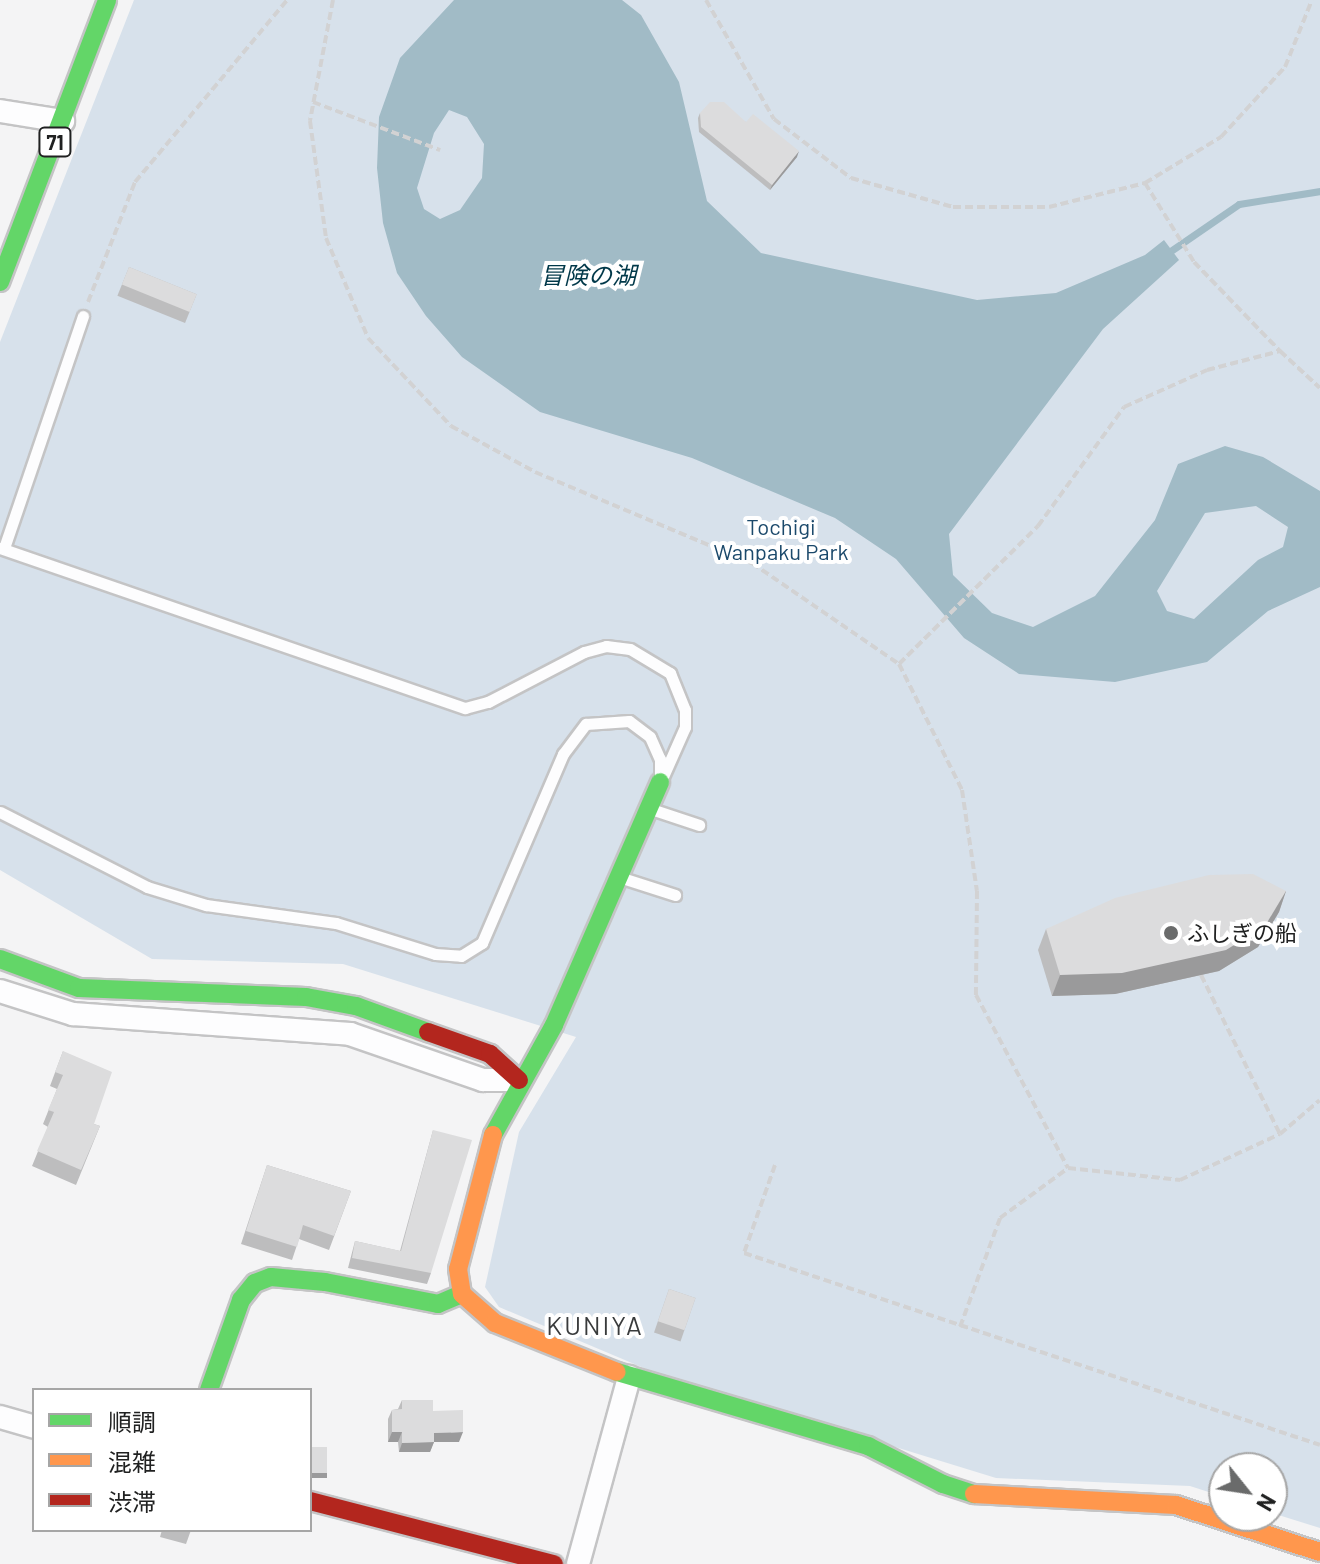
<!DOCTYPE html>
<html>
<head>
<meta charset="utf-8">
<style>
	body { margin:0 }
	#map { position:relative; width:1320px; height:1564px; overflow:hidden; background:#f4f4f5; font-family:Barlow,"Noto Sans JP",sans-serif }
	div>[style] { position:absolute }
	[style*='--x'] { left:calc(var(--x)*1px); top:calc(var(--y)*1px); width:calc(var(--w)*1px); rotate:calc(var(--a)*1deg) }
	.green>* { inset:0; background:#d7e1eb }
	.water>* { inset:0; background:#a1bbc6 }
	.stream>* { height:7px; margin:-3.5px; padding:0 3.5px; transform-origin:3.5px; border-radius:3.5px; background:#a1bbc6 }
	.path>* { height:4px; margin-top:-2px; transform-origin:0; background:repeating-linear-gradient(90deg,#d2d2d3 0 8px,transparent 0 12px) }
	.roads { filter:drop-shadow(2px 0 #c4c4c5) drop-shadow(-2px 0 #c4c4c5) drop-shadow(0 2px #c4c4c5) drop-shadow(0 -2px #c4c4c5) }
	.lane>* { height:11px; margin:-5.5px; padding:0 5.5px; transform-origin:5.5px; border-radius:5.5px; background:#fdfdfe }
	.street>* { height:22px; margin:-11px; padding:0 11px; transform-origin:11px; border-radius:11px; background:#fdfdfe }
	.fast>* { height:18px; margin:-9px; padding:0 9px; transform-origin:9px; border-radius:9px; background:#63d668 }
	.slow>* { height:18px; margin:-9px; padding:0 9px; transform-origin:9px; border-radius:9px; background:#ff974d }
	.jam>* { height:18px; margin:-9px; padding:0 9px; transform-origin:9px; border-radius:9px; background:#b3261e }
	.wall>* { inset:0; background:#bdbdbe; transform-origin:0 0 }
	.shaded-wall>* { inset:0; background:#9a9a9b; transform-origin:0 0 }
	.building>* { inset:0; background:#dcdcdd; transform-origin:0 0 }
	.dots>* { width:22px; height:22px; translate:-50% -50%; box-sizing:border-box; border:4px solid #fff; border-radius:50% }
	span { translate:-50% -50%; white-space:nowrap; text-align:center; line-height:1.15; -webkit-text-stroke:8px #fff; paint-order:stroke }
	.shield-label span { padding:2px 6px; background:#fff; border:2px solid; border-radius:6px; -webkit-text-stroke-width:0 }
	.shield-label { font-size:20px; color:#202121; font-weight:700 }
	.park-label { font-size:22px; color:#1b496b }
	.poi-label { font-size:22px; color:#202121 }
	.left { translate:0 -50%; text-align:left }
	.water-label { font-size:24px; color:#003849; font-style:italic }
	.quarter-label { font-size:26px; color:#393b3c; letter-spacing:2px }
	.legend { position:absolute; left:32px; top:1388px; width:280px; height:144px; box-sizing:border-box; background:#fff; border:2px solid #a6a6a6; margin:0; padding:10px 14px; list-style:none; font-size:24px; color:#202121 }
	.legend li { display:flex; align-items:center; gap:16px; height:40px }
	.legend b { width:40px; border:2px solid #a6a6a6 }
	.north { position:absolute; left:1208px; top:1452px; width:80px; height:80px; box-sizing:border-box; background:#fff; border:2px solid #a6a6a6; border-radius:50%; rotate:120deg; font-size:22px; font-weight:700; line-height:32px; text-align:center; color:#202121 }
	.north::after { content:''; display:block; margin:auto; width:28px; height:36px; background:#6a6b6b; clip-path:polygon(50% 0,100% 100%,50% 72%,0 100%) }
</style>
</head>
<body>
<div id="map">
	<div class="green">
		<div style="clip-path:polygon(134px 0,1320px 0,1320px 1528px,1272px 1513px,1272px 1468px,1224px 1468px,1224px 1497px,1190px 1486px,996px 1478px,658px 1374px,499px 1307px,485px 1287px,519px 1132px,576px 1037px,343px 964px,152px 959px,0 870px,0 342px)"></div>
	</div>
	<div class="water">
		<div style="clip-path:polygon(evenodd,454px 0,622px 0,641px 15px,679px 82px,707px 201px,761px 253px,977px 300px,1056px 293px,1145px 255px,1164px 240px,1179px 260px,1103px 329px,949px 534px,953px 575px,992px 613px,1033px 627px,1095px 596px,1155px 520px,1178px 464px,1225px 446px,1263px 457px,1320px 491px,1320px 587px,1268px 611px,1207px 662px,1115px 682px,1019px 674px,964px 638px,896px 559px,835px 518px,692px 458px,540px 412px,462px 357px,426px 316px,397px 273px,383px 223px,377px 168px,379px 117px,400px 58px,454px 0,449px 110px,467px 117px,484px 144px,482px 178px,460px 210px,440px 219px,424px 209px,417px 188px,434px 133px,449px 110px,454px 0,1256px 506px,1288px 527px,1283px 547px,1258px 560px,1194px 619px,1167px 611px,1157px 591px,1205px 513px,1256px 506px)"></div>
	</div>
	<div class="stream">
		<div style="--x:1172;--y:250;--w:81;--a:-34.5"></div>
		<div style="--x:1239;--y:204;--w:82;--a:-9.1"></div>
	</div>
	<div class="path">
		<div style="--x:333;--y:0;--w:123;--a:100.8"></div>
		<div style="--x:310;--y:121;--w:118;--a:82.2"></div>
		<div style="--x:326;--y:238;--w:108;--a:67.2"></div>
		<div style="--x:368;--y:338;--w:121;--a:46.7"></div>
		<div style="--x:451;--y:426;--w:96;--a:28.7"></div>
		<div style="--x:535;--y:472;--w:235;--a:22.8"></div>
		<div style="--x:752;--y:563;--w:178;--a:34.5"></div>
		<div style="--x:899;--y:664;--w:141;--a:63.4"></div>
		<div style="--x:962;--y:790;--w:102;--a:81.6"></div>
		<div style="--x:977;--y:891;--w:104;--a:90.6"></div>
		<div style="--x:976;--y:995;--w:196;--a:62"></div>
		<div style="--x:706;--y:0;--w:137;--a:60.3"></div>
		<div style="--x:774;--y:119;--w:97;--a:37.5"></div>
		<div style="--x:851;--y:178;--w:106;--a:15.9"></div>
		<div style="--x:953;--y:207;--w:96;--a:0"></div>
		<div style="--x:1049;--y:207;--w:99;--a:-14"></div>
		<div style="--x:1145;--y:183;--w:93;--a:58.2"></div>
		<div style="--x:1194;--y:262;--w:124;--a:46"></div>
		<div style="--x:313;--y:102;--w:136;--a:20.7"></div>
		<div style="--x:1145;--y:183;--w:89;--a:-31.2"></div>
		<div style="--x:1221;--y:137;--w:95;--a:-47.6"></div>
		<div style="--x:1285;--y:67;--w:72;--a:-68.1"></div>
		<div style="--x:88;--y:302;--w:129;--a:-68.6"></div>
		<div style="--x:135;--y:182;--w:237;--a:-50.1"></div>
		<div style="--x:899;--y:664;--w:196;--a:-44.8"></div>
		<div style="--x:1038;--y:526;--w:147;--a:-54.1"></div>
		<div style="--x:1124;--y:407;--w:91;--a:-24"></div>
		<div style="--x:1207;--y:370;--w:75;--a:-14.6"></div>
		<div style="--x:1280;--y:351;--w:54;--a:42.8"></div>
		<div style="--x:1201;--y:975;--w:178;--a:63.6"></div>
		<div style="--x:775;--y:1165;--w:93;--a:109.4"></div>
		<div style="--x:744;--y:1253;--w:607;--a:18.43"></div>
		<div style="--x:960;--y:1327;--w:116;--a:-69.8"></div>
		<div style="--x:1000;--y:1218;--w:84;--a:-36.3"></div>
		<div style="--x:1068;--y:1168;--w:113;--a:6.1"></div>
		<div style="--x:1180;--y:1180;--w:110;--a:-24.7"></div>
		<div style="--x:1280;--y:1134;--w:52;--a:-40.4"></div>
	</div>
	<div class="roads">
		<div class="lane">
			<div style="--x:0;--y:548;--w:492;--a:19"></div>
			<div style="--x:465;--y:708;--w:24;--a:-15"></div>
			<div style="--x:488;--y:702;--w:108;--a:-27.5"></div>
			<div style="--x:584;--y:652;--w:23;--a:-15"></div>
			<div style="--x:606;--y:646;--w:24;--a:7"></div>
			<div style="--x:630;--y:649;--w:47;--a:31"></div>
			<div style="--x:670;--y:673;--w:40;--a:68"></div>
			<div style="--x:685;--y:710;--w:17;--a:90"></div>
			<div style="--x:685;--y:727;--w:59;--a:114"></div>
			<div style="--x:4;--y:548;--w:245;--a:-71.2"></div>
			<div style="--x:648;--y:808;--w:54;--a:18.4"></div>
			<div style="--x:0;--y:812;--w:165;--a:27"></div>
			<div style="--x:147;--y:887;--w:62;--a:17"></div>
			<div style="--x:206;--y:905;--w:131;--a:7.9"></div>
			<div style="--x:336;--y:923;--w:104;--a:17.4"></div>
			<div style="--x:435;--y:954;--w:26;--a:4"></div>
			<div style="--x:461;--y:956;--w:25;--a:-32"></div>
			<div style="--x:482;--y:943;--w:206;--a:-66.8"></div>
			<div style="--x:563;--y:754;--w:38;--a:-53"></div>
			<div style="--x:586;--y:724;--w:43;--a:-4"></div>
			<div style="--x:629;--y:721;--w:26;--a:37"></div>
			<div style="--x:650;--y:737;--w:24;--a:66"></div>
			<div style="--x:660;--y:759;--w:22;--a:90"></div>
			<div style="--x:619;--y:877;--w:59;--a:17.8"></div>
		</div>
		<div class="street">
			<div style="--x:0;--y:111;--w:64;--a:9"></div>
			<div style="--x:0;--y:991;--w:77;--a:17.5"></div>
			<div style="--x:73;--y:1014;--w:278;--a:4.1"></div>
			<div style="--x:350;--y:1034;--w:141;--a:19.1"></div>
			<div style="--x:483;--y:1080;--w:36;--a:0"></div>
			<div style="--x:0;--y:1417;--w:35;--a:16"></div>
			<div style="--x:578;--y:1564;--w:194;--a:-74.7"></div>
		</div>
		<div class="fast">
			<div style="--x:0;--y:282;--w:302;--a:-69.2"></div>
			<div style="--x:0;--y:959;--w:84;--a:20.2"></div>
			<div style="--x:79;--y:988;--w:227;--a:2.3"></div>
			<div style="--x:306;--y:997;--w:51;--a:10.2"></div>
			<div style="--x:356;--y:1006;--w:77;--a:19.9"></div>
			<div style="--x:493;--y:1135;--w:126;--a:-61"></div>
			<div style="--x:554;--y:1025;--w:265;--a:-66.4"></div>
			<div style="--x:617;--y:1372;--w:262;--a:16.4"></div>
			<div style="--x:868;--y:1446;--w:84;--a:26.9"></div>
			<div style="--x:943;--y:1484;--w:33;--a:18"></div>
			<div style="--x:209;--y:1390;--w:96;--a:-70.4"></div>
			<div style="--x:241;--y:1300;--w:22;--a:-51"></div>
			<div style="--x:255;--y:1283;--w:17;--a:-21"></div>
			<div style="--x:271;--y:1277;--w:54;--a:5.3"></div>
			<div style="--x:325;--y:1282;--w:115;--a:11"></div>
			<div style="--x:438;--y:1304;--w:26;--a:-23"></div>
		</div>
		<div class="slow">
			<div style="--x:493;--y:1135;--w:138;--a:104.6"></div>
			<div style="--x:458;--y:1269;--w:25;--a:81"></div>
			<div style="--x:462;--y:1294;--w:44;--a:41.3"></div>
			<div style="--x:495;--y:1323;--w:131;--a:21.9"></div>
			<div style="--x:974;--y:1494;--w:202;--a:3.1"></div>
			<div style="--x:1176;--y:1505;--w:151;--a:18.1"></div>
		</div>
		<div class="jam">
			<div style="--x:428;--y:1032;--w:66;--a:19.5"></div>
			<div style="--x:490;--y:1054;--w:39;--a:42"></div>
			<div style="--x:310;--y:1501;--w:252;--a:14.5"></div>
		</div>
	</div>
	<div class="wall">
		<div style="clip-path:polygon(700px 113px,746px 122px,797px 157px,770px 190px,699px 132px,698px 118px)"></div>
		<div style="left:129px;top:267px;width:73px;height:31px;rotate:22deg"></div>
		<div style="clip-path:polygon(1286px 891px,1279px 912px,1258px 947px,1219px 971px,1115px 994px,1052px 996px,1038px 950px,1046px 929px)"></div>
		<div style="clip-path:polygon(63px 1051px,94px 1124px,100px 1126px,76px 1185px,32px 1166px,48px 1127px,43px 1124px,57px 1089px,50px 1086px)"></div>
		<div style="clip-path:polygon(433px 1130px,431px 1273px,427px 1284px,348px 1268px,355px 1241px,400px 1251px)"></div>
		<div style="clip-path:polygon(267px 1165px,351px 1191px,329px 1250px,299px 1239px,292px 1260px,241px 1244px)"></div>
		<div style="left:669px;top:1289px;width:28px;height:46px;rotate:19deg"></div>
		<div style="clip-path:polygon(402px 1400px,433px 1411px,459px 1442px,434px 1442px,430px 1452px,399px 1452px,398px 1442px,388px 1442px,388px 1419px,392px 1410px,398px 1409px)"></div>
		<div style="clip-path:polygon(162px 1530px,191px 1530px,186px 1544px,160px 1537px)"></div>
	</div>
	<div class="shaded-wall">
		<div style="clip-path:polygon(799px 151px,797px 157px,770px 190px,772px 185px)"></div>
		<div style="clip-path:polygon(1286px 891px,1279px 912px,1258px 947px,1219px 971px,1115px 994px,1052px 996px,1060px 975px)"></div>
		<div style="clip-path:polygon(392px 1432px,402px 1432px,398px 1442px,388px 1442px)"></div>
		<div style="clip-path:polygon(463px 1432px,459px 1442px,430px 1442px,434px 1433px)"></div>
		<div style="clip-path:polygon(434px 1442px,430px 1452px,399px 1452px,402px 1443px)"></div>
		<div style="left:310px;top:1473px;width:17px;height:5px"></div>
	</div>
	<div class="building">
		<div style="clip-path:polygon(710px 102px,724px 102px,746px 122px,753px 114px,799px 151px,772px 185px,701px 127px,700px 113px)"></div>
		<div style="left:129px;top:267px;width:73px;height:19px;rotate:22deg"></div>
		<div style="clip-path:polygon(1253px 874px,1286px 891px,1265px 926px,1226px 950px,1122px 973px,1060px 975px,1046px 929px,1115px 898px,1209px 875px)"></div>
		<div style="clip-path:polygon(63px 1051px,112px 1072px,94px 1124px,100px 1126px,81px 1170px,37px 1151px,54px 1112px,48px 1110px,63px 1075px,55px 1072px)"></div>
		<div style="clip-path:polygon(433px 1130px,472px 1140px,431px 1273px,352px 1258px,355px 1241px,401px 1251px)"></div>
		<div style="clip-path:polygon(267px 1165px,351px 1191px,334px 1236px,303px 1225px,297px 1247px,246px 1231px)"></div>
		<div style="left:669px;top:1289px;width:28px;height:34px;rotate:19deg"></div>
		<div style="clip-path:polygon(402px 1400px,433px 1400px,433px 1411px,463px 1410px,463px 1432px,434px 1433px,434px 1442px,402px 1443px,402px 1432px,392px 1432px,392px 1410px,402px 1409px)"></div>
		<div style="left:310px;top:1447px;width:17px;height:26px"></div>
	</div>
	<div class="dots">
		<div style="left:1171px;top:933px;background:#6a6b6b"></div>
	</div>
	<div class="shield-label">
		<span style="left:55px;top:142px">71</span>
	</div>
	<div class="park-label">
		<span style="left:781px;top:539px">Tochigi<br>Wanpaku Park</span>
	</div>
	<div class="poi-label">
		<span class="left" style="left:1187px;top:933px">ふしぎの船</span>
	</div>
	<div class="water-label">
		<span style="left:588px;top:275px">冒険の湖</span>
	</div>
	<div class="quarter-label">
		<span style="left:595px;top:1325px">KUNIYA</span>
	</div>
	<ul class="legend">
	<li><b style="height:10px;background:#63d668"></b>順調</li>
	<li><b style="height:10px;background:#ff974d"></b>混雑</li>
	<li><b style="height:10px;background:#b3261e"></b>渋滞</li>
	</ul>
	<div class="north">N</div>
</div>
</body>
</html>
